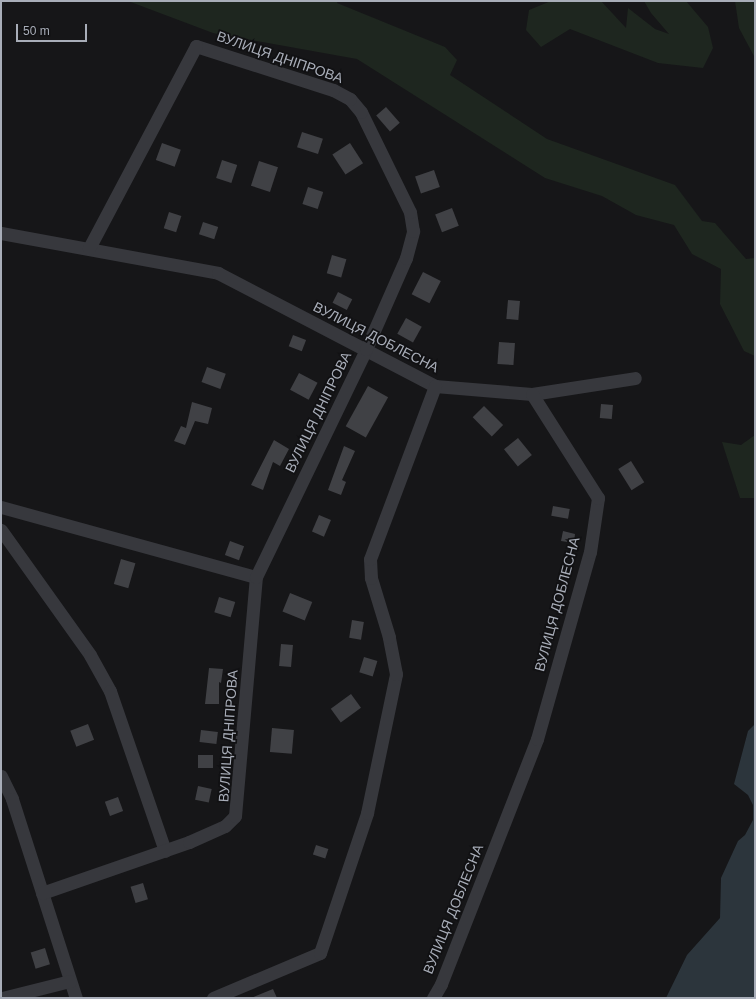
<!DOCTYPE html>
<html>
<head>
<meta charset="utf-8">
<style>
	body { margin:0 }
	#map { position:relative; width:756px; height:999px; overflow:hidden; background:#161618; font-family:Helvetica,sans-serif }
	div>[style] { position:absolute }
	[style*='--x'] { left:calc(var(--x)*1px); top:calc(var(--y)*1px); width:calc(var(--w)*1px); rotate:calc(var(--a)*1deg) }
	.green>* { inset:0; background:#1e261f }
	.water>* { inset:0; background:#2c353c }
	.building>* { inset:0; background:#404145; transform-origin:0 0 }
	.minor>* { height:13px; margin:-6.5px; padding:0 6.5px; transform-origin:6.5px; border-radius:6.5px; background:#37383d }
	span { translate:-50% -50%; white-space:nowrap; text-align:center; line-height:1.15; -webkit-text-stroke:3.5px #111113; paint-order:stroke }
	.street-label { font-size:14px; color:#a8adb8 }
	.frame { position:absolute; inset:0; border:2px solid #a8adb8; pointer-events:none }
	.scale { position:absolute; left:16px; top:24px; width:71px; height:18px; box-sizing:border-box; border:2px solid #a8adb8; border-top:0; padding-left:5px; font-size:12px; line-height:14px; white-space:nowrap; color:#a8adb8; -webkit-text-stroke:3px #111113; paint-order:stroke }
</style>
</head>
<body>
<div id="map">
	<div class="green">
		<div style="clip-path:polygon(128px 1px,338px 1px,337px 3px,445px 47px,457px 60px,450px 75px,547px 139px,675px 185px,702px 221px,715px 223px,746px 259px,755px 258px,755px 356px,744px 351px,720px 304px,721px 269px,692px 254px,674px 225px,636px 215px,602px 196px,545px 178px,357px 59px,213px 33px)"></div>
		<div style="clip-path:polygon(551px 1px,601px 1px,626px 28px,628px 8px,655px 29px,669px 34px,651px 13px,644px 1px,686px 1px,708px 27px,713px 48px,703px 68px,658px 63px,570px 29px,541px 47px,526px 30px,529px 10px)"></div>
		<div style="clip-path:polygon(735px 1px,755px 1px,755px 58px,739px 28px)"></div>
		<div style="clip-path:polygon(755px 435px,755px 498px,740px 498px,722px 442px,741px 445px)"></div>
	</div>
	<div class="water">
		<div style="clip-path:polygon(755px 724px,755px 998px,666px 998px,687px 955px,720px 918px,721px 878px,738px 841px,745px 835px,753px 820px,753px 805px,748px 795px,734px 784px,748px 731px)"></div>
	</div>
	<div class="building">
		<div style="left:386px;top:107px;width:21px;height:13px;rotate:49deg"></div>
		<div style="left:302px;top:132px;width:22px;height:16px;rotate:18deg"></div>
		<div style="left:162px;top:143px;width:20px;height:18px;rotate:20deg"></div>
		<div style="left:350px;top:143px;width:24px;height:21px;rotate:57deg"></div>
		<div style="left:222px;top:160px;width:16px;height:19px;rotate:18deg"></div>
		<div style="left:259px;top:161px;width:20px;height:26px;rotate:18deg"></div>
		<div style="left:434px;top:170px;width:18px;height:20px;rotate:71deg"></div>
		<div style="left:308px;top:187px;width:16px;height:18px;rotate:18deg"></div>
		<div style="left:452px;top:208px;width:19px;height:18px;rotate:69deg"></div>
		<div style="left:169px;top:212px;width:13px;height:17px;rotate:18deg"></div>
		<div style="left:203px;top:222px;width:16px;height:13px;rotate:18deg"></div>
		<div style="left:332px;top:255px;width:15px;height:19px;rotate:16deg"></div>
		<div style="left:423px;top:272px;width:20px;height:25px;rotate:27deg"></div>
		<div style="left:338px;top:292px;width:16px;height:12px;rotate:27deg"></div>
		<div style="left:508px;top:300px;width:12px;height:19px;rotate:5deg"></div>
		<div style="left:406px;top:318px;width:18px;height:18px;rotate:29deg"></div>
		<div style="left:293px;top:335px;width:14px;height:12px;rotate:21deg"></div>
		<div style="left:499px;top:342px;width:16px;height:22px;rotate:4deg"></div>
		<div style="left:207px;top:367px;width:20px;height:16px;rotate:20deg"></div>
		<div style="left:299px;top:373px;width:21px;height:19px;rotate:28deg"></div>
		<div style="left:368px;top:386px;width:23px;height:46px;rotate:29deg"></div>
		<div style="clip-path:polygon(192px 402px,212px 408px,208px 424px,195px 421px,185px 445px,174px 441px,181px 426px,186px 428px)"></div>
		<div style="left:601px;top:404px;width:12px;height:14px;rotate:5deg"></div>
		<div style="left:484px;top:406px;width:27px;height:16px;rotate:45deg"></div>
		<div style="left:518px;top:438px;width:22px;height:18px;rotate:51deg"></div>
		<div style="clip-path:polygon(274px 440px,289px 449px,280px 466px,273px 462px,263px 490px,251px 485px)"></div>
		<div style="clip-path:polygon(344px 446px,355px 451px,342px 480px,346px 482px,341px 495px,328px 490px)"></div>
		<div style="left:631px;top:461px;width:25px;height:15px;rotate:58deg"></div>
		<div style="left:553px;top:506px;width:17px;height:10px;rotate:10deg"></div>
		<div style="left:319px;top:515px;width:13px;height:18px;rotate:23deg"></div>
		<div style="clip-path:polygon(563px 531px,575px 534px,574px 543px,561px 541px)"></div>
		<div style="left:230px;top:541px;width:15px;height:15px;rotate:20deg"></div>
		<div style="left:121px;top:559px;width:15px;height:26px;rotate:16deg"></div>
		<div style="left:290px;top:593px;width:24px;height:20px;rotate:22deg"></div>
		<div style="left:219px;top:597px;width:17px;height:16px;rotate:17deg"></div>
		<div style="left:352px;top:620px;width:12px;height:18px;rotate:9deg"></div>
		<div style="left:281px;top:644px;width:12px;height:22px;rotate:5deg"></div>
		<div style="left:364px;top:657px;width:14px;height:16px;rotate:17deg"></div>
		<div style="clip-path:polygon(209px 668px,223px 669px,221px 683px,219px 682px,219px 704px,205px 704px)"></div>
		<div style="left:351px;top:694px;width:17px;height:25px;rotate:54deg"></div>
		<div style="left:88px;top:724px;width:17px;height:19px;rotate:69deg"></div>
		<div style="left:272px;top:728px;width:22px;height:24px;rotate:5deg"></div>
		<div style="left:201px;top:730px;width:17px;height:12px;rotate:7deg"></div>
		<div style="left:213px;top:755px;width:13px;height:15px;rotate:90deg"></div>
		<div style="left:198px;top:786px;width:14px;height:14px;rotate:12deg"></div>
		<div style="left:118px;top:797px;width:15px;height:14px;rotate:70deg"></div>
		<div style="left:316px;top:845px;width:13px;height:10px;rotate:18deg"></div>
		<div style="left:143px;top:883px;width:17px;height:13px;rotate:73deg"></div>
		<div style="left:45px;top:948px;width:17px;height:15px;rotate:73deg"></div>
		<div style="clip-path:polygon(273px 989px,277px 998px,251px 998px)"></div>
	</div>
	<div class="minor">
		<div style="--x:1;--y:233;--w:221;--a:10.4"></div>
		<div style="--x:218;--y:273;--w:245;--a:27.5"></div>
		<div style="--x:435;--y:386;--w:97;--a:4.7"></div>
		<div style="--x:532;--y:394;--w:104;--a:-8.8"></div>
		<div style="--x:1;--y:507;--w:264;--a:15.4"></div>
		<div style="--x:1;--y:530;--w:153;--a:54.5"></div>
		<div style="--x:90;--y:655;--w:41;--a:60.9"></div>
		<div style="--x:110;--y:691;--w:169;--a:71"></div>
		<div style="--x:1;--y:776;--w:25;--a:64"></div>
		<div style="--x:12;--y:799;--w:209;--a:72.2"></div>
		<div style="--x:42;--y:893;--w:156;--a:-19.1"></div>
		<div style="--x:189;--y:842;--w:39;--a:-24"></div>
		<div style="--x:225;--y:826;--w:14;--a:-45"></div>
		<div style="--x:235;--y:816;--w:240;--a:-85"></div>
		<div style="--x:256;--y:577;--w:253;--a:-64.2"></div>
		<div style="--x:366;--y:349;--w:99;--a:-66.3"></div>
		<div style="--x:406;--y:258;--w:28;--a:-75"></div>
		<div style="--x:413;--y:231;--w:19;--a:-99"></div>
		<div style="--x:410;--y:212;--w:111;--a:-116.1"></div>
		<div style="--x:361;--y:112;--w:17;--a:-130"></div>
		<div style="--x:350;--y:99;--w:19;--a:-152"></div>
		<div style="--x:333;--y:90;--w:144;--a:-162.2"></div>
		<div style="--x:196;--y:46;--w:229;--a:117.9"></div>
		<div style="--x:2;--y:998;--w:70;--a:-14"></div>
		<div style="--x:213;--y:998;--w:116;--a:-22.8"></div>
		<div style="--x:320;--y:953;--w:148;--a:-71.4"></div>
		<div style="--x:367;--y:813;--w:142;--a:-78.2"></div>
		<div style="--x:396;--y:674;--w:38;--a:-101"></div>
		<div style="--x:389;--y:637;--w:62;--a:-107"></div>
		<div style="--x:371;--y:578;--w:19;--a:-93"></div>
		<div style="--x:370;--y:559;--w:185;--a:-69.4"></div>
		<div style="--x:433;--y:998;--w:16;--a:-60"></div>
		<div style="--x:441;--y:984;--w:263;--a:-68.6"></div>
		<div style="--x:537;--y:739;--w:194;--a:-74.2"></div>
		<div style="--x:590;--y:552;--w:55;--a:-81.6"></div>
		<div style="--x:598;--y:498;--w:123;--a:-122.4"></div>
	</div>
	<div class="street-label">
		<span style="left:280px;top:57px;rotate:19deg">ВУЛИЦЯ ДНІПРОВА</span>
		<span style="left:376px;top:337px;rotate:27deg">ВУЛИЦЯ ДОБЛЕСНА</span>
		<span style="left:318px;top:412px;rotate:-64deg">ВУЛИЦЯ ДНІПРОВА</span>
		<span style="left:557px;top:604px;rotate:-75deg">ВУЛИЦЯ ДОБЛЕСНА</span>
		<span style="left:228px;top:736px;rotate:-86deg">ВУЛИЦЯ ДНІПРОВА</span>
		<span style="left:453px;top:909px;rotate:-68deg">ВУЛИЦЯ ДОБЛЕСНА</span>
	</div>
	<div class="frame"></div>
	<div class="scale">50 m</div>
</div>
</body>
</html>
